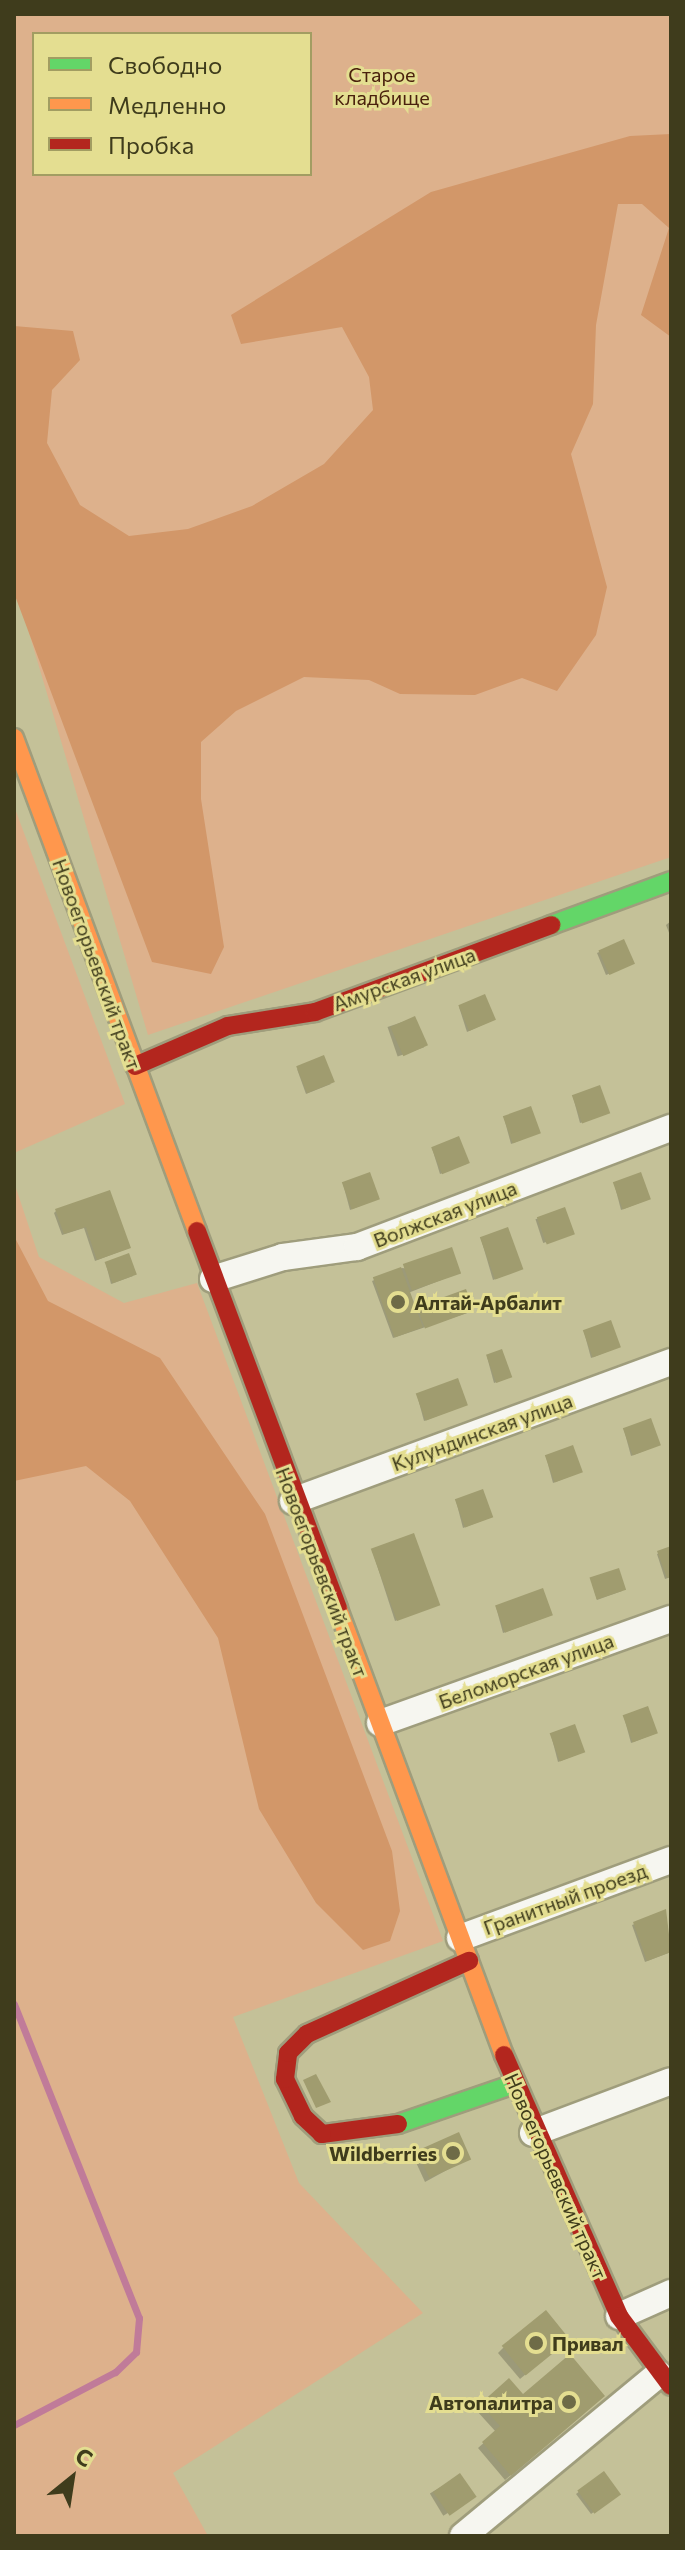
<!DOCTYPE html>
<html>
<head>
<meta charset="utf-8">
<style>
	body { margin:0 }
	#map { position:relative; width:685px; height:2550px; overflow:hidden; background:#c4c198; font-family:Commissioner,sans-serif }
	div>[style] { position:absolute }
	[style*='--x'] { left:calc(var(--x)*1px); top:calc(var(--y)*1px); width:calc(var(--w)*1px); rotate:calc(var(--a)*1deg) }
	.green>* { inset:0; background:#ddb18c }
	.forest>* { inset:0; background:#d29769 }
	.shadow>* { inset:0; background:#0003; transform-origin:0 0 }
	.stream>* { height:7px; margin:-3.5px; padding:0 3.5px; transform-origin:3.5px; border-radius:3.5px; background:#c07b99 }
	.building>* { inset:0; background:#a09c6f; transform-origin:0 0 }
	.roads { filter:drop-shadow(2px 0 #9f9d7c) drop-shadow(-2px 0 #9f9d7c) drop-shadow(0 2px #9f9d7c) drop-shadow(0 -2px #9f9d7c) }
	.street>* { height:26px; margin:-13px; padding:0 13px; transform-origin:13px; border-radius:13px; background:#f6f6f0 }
	.fast>* { height:18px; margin:-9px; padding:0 9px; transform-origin:9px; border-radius:9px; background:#63d668 }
	.slow>* { height:18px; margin:-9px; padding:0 9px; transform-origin:9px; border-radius:9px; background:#ff974d }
	.jam>* { height:18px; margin:-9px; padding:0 9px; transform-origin:9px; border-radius:9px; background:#b3261e }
	.dots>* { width:22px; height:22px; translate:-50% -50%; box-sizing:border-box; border:4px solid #e4de91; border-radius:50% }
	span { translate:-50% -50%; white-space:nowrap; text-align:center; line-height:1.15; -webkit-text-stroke:6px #e4de91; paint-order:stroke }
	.park-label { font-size:20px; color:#4a210d }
	.street-label { font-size:20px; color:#3f3c1c }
	.poi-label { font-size:20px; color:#3f3c1c; font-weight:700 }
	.left { translate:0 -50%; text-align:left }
	.right { translate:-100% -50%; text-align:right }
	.frame { position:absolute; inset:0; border:16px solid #3f3c1c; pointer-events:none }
	.legend { position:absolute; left:32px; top:32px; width:280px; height:144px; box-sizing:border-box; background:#e4de91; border:2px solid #a29d62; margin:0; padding:10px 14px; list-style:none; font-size:24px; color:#3f3c1c }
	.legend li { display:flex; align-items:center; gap:16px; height:40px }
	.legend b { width:40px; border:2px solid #a29d62 }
	.north { position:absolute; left:32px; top:2438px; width:80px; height:80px; -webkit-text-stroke:6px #e4de91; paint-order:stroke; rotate:30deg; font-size:22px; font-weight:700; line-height:32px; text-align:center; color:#3f3c1c }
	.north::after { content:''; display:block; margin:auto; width:28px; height:36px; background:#3f3c1c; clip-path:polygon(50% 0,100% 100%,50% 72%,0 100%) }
</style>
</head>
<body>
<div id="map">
	<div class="green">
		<div style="clip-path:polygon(evenodd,14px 14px,671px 14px,671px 857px,148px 1035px,14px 582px,14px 14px,34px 34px,310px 34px,310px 174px,34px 174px,34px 34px)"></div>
		<div style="clip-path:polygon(14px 806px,125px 1104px,14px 1153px)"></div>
		<div style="clip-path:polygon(14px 1182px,39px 1257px,124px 1303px,197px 1283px,443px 1941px,233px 2017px,299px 2183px,423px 2313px,173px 2473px,208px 2536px,14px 2536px)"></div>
	</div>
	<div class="forest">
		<div style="clip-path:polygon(671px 134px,671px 337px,641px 315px,669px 228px,642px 204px,618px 204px,596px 325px,593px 404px,571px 454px,607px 587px,596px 635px,557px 691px,522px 678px,475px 695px,400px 694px,369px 680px,304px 677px,236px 711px,201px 742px,201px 799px,224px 947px,211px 974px,152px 962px,14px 593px,14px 326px,73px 331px,80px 360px,52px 390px,47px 443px,80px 505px,129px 536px,188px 529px,252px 506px,324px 464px,373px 410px,369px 377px,342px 327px,241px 344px,231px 315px,431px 192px,630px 136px)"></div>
		<div style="clip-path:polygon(14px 1236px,48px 1301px,160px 1358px,265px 1514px,392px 1851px,400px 1911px,390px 1941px,363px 1950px,316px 1903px,259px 1809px,218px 1638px,130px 1501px,86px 1466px,14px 1481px)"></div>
	</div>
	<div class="shadow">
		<div style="clip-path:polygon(671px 921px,671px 938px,666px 925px)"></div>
		<div style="clip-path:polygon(623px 941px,630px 965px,606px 975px,597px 953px)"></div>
		<div style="clip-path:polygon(459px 1007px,491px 1021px,467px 1032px)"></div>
		<div style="left:414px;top:1018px;width:31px;height:28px;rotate:71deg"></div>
		<div style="clip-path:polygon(297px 1069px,331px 1084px,306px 1094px)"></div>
		<div style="clip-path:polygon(573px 1097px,606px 1114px,580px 1123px)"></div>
		<div style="clip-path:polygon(504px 1118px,538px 1133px,511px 1144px)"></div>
		<div style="clip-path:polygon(432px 1148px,466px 1164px,440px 1174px)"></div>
		<div style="clip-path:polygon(614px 1183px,647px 1200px,621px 1210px)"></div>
		<div style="clip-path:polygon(343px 1184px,375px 1200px,350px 1210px)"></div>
		<div style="left:564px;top:1210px;width:25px;height:30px;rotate:72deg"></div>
		<div style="clip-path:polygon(54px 1213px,56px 1211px,129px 1248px,95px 1261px,84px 1228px,62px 1235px)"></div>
		<div style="clip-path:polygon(481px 1239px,521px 1269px,493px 1280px)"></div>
		<div style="clip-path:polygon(106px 1264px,133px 1276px,111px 1284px)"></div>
		<div style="clip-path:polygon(402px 1268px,459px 1273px,408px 1293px,415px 1311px,470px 1312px,393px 1338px,372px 1281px)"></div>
		<div style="clip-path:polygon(584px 1332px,619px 1347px,591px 1358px)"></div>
		<div style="clip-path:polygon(487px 1357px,508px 1378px,494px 1383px)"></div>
		<div style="clip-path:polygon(417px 1395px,466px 1405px,424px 1421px)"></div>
		<div style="clip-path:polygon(624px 1430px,659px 1445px,631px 1456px)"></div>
		<div style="clip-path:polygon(546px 1457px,581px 1472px,553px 1483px)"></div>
		<div style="clip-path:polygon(456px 1501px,489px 1518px,463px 1528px)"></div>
		<div style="clip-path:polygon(671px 1548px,671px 1577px,665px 1579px,657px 1554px)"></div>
		<div style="clip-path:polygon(372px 1550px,436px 1606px,395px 1621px)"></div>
		<div style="clip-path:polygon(591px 1579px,622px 1591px,597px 1600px)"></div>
		<div style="clip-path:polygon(496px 1607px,549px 1616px,503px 1633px)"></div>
		<div style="clip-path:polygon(624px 1717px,654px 1734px,631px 1743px)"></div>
		<div style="clip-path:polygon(551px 1735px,581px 1753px,558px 1762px)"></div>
		<div style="clip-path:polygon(665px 1912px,671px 1952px,645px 1962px,632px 1925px)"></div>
		<div style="clip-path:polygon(419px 2153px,469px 2158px,425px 2182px,414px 2158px)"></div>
		<div style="clip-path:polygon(562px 2344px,520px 2379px,498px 2353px,503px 2348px)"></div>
		<div style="clip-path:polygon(522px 2397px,598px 2400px,505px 2480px,478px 2448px,496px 2432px,476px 2410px)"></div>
		<div style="clip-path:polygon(603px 2473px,616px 2496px,591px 2514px,576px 2494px)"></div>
		<div style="left:459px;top:2476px;width:26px;height:34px;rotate:59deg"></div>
	</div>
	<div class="stream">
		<div style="--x:14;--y:2004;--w:338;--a:68.3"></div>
		<div style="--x:139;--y:2318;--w:34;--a:95"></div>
		<div style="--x:136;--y:2352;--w:29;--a:136"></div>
		<div style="--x:115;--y:2372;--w:114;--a:152.3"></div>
	</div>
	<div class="building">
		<div style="left:624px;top:939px;width:27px;height:28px;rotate:66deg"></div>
		<div style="left:485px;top:994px;width:28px;height:29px;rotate:67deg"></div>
		<div style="left:415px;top:1016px;width:32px;height:27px;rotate:66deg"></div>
		<div style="left:324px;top:1055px;width:29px;height:30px;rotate:68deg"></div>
		<div style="left:600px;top:1085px;width:30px;height:30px;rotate:70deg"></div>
		<div style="left:531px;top:1106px;width:29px;height:30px;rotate:70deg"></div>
		<div style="left:459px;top:1136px;width:29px;height:30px;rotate:68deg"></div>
		<div style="left:370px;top:1172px;width:29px;height:30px;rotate:70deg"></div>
		<div style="left:641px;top:1172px;width:29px;height:30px;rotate:70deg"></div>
		<div style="clip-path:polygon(110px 1190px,131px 1248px,97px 1260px,86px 1227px,64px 1234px,55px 1209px)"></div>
		<div style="left:565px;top:1207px;width:29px;height:30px;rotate:70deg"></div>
		<div style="left:508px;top:1227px;width:45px;height:30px;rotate:70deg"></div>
		<div style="left:452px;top:1247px;width:28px;height:52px;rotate:71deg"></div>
		<div style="left:129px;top:1253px;width:23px;height:26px;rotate:70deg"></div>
		<div style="left:401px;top:1267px;width:64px;height:30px;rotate:70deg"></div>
		<div style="left:466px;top:1289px;width:23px;height:52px;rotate:70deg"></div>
		<div style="left:611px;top:1320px;width:29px;height:30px;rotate:70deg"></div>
		<div style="left:502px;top:1349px;width:30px;height:17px;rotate:70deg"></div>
		<div style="left:458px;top:1378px;width:29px;height:45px;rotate:70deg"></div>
		<div style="left:651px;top:1418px;width:29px;height:30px;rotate:70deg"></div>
		<div style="left:573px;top:1445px;width:29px;height:30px;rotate:70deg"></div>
		<div style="left:483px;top:1489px;width:30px;height:30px;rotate:70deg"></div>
		<div style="left:414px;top:1533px;width:77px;height:46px;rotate:70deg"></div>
		<div style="clip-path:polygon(671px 1546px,671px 1577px,667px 1578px,657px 1551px)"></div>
		<div style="left:619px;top:1568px;width:23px;height:31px;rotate:72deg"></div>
		<div style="left:543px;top:1588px;width:29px;height:51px;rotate:70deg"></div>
		<div style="left:648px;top:1706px;width:29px;height:27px;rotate:70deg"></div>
		<div style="left:575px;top:1724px;width:30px;height:27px;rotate:70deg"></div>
		<div style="clip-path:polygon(666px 1909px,671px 1952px,647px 1961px,633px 1922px)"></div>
		<div style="clip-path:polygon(316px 2074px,331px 2102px,316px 2108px,303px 2080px)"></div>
		<div style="left:459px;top:2132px;width:30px;height:46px;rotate:66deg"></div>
		<div style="left:546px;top:2310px;width:38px;height:57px;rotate:51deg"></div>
		<div style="clip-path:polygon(570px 2354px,605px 2396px,511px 2476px,482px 2442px,500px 2426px,480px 2404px,509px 2378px,523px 2394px)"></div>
		<div style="left:604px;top:2471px;width:29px;height:33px;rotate:54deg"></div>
		<div style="left:460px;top:2473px;width:29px;height:33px;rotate:55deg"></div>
	</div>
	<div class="roads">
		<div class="street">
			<div style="--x:213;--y:1279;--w:73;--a:-17.4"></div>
			<div style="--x:283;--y:1257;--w:75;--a:-7.7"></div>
			<div style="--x:357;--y:1247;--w:336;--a:-20.8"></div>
			<div style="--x:293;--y:1501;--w:403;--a:-20.2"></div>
			<div style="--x:380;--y:1723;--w:309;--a:-19.7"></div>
			<div style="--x:460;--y:1938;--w:225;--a:-20.3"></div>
			<div style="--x:533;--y:2133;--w:147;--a:-20.6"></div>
			<div style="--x:619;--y:2316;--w:57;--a:-23.9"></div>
			<div style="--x:463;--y:2536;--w:254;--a:-39.6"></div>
		</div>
		<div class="fast">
			<div style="--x:551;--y:925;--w:128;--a:-20.1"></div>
			<div style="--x:398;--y:2124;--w:123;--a:-19"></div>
		</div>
		<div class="slow">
			<div style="--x:14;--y:738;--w:526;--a:69.64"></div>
			<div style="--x:338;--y:1609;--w:476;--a:69.6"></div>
		</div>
		<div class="jam">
			<div style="--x:135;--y:1066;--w:101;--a:-23.3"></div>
			<div style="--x:228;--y:1026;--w:88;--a:-9.1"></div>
			<div style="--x:315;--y:1012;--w:252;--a:-20.2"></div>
			<div style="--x:197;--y:1231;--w:403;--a:69.5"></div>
			<div style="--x:504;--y:2055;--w:285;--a:66.2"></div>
			<div style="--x:619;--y:2316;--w:87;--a:53.4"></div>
			<div style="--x:398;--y:2124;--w:77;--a:172.5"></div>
			<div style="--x:322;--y:2134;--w:26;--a:-137"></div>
			<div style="--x:303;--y:2116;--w:41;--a:-115.9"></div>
			<div style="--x:285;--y:2079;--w:26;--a:-83"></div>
			<div style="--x:288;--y:2053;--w:27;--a:-45"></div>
			<div style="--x:307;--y:2034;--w:178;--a:-24.3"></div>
		</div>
	</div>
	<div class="dots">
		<div style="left:398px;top:1302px;background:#6e6b47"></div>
		<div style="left:453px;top:2153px;background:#6e6b47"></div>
		<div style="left:536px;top:2343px;background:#6e6b47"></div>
		<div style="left:569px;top:2402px;background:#6e6b47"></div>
	</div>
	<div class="park-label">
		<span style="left:382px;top:86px">Старое<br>кладбище</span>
	</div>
	<div class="street-label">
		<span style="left:97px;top:964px;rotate:70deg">Новоегорьевский тракт</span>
		<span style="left:404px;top:979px;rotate:-20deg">Амурская улица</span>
		<span style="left:445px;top:1214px;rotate:-21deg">Волжская улица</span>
		<span style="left:482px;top:1432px;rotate:-20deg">Кулундинская улица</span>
		<span style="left:322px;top:1572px;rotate:69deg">Новоегорьевский тракт</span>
		<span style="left:526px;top:1671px;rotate:-20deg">Беломорская улица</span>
		<span style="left:565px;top:1899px;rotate:-20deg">Гранитный проезд</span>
		<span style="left:556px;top:2176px;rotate:66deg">Новоегорьевский тракт</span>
	</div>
	<div class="poi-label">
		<span class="left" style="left:414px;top:1302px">Алтай-Арбалит</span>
		<span class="right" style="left:437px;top:2153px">Wildberries</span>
		<span class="left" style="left:552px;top:2343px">Привал</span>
		<span class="right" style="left:553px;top:2402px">Автопалитра</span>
	</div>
	<div class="frame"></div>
	<ul class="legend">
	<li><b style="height:10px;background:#63d668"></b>Свободно</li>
	<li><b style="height:10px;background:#ff974d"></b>Медленно</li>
	<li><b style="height:10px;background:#b3261e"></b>Пробка</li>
	</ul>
	<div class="north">С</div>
</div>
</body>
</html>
